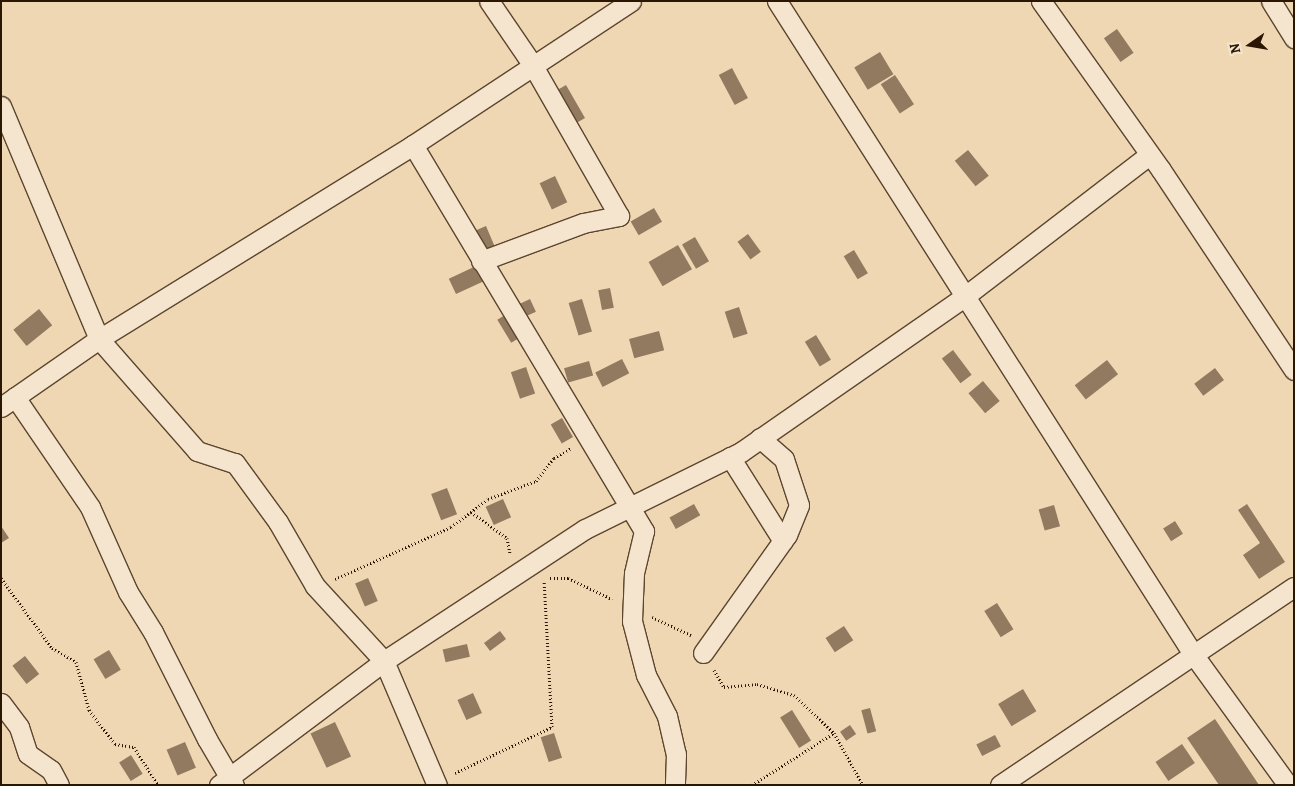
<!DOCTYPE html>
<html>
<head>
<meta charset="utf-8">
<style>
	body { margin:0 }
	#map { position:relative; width:1295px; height:786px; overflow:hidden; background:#f0d7b4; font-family:Alegreya,serif }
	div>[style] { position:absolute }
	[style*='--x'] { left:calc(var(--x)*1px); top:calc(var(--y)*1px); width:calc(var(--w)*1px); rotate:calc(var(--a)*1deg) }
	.building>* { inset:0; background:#917a5f; transform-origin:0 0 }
	.path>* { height:3px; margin-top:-1.5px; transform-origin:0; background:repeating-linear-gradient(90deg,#2a1602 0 1px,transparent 0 3.5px) }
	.roads { filter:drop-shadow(1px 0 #5c462e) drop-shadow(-1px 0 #5c462e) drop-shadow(0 1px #5c462e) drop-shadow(0 -1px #5c462e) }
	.street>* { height:19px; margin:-9.5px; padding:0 9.5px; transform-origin:9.5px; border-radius:9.5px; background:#f5e5ce }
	span { translate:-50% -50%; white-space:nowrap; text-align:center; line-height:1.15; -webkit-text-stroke:4.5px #f5e5ce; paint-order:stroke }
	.frame { position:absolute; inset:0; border:2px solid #2a1602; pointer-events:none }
	.north { position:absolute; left:1225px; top:20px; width:50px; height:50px; -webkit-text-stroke:4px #f5e5ce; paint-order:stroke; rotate:257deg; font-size:14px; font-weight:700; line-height:20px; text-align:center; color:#2a1602 }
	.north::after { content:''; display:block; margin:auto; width:18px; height:22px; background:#2a1602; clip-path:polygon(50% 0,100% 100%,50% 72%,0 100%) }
</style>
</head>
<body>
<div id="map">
	<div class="building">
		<div style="left:1117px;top:29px;width:29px;height:16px;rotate:55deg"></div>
		<div style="left:880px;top:52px;width:26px;height:30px;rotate:59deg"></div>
		<div style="left:732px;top:68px;width:34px;height:15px;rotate:62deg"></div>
		<div style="left:895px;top:75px;width:35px;height:17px;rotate:57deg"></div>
		<div style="left:566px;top:85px;width:38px;height:13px;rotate:60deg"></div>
		<div style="left:968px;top:150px;width:33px;height:17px;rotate:51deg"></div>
		<div style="left:555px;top:176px;width:29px;height:17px;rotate:65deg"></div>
		<div style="left:654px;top:208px;width:16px;height:27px;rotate:60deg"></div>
		<div style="left:486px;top:226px;width:28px;height:12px;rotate:67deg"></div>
		<div style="left:748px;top:234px;width:22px;height:13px;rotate:54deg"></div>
		<div style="left:695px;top:237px;width:28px;height:15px;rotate:60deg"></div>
		<div style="left:678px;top:245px;width:28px;height:34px;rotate:60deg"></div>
		<div style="left:854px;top:250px;width:27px;height:12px;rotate:59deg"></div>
		<div style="left:476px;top:266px;width:17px;height:30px;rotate:65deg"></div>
		<div style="left:610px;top:288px;width:20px;height:12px;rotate:79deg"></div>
		<div style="left:530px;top:299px;width:14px;height:17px;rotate:65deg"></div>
		<div style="left:582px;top:299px;width:34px;height:14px;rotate:73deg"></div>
		<div style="left:739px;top:307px;width:28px;height:15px;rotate:72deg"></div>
		<div style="left:39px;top:309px;width:21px;height:33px;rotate:51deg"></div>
		<div style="left:505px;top:315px;width:27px;height:9px;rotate:59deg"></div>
		<div style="left:659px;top:331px;width:20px;height:31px;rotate:75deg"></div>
		<div style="left:816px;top:335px;width:29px;height:13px;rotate:59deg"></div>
		<div style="left:953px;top:350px;width:31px;height:14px;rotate:53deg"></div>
		<div style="left:622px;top:359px;width:16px;height:30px;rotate:63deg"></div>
		<div style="left:1107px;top:360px;width:18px;height:41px;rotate:52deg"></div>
		<div style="left:589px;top:361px;width:15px;height:26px;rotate:74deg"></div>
		<div style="left:526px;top:367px;width:28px;height:16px;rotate:71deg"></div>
		<div style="left:1215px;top:368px;width:15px;height:26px;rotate:53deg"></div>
		<div style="left:983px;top:381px;width:26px;height:19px;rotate:50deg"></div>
		<div style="left:562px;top:418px;width:22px;height:13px;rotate:60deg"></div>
		<div style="left:447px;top:488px;width:28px;height:17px;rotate:69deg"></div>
		<div style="left:503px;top:499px;width:20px;height:19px;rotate:66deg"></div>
		<div style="left:694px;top:504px;width:13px;height:28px;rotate:61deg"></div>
		<div style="clip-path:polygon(1247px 504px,1285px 562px,1259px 579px,1243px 555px,1260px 543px,1238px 510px)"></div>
		<div style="left:1054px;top:505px;width:22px;height:16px;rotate:74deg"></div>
		<div style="left:1175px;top:521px;width:15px;height:14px;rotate:58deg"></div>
		<div style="clip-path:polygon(1px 526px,9px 538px,1px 543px)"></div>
		<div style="left:368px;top:578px;width:25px;height:14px;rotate:67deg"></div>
		<div style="left:997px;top:603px;width:31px;height:15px;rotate:58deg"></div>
		<div style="left:844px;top:626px;width:17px;height:22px;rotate:57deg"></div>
		<div style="left:500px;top:631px;width:10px;height:20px;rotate:53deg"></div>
		<div style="left:467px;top:644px;width:13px;height:25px;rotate:77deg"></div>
		<div style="left:109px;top:650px;width:23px;height:18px;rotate:59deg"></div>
		<div style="left:25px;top:656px;width:23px;height:16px;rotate:52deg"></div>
		<div style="left:1023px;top:689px;width:26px;height:29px;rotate:59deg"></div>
		<div style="left:473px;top:693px;width:22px;height:17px;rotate:66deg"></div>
		<div style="left:870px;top:708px;width:24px;height:9px;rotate:75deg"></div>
		<div style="left:792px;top:710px;width:36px;height:14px;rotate:58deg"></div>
		<div style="clip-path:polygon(1215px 719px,1259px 785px,1219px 785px,1187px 738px)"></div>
		<div style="left:335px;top:722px;width:38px;height:27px;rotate:65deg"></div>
		<div style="left:850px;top:725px;width:11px;height:12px;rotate:56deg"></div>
		<div style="left:554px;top:733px;width:26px;height:14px;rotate:72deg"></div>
		<div style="left:995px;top:735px;width:13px;height:21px;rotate:63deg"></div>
		<div style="left:185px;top:742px;width:28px;height:20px;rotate:67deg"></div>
		<div style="left:1182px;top:744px;width:23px;height:32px;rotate:56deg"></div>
		<div style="left:131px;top:755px;width:22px;height:14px;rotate:58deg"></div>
	</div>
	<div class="path">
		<div style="--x:471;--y:512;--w:44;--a:35.8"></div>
		<div style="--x:507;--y:538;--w:15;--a:79"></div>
		<div style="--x:1;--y:578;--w:87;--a:53.9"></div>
		<div style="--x:52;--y:648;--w:28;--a:30"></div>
		<div style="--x:76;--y:662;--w:50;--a:74.8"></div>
		<div style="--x:89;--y:710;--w:43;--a:52.6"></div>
		<div style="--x:115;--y:744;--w:19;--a:9"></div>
		<div style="--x:134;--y:747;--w:45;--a:57.7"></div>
		<div style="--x:550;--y:578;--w:18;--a:0"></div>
		<div style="--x:568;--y:578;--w:49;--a:25.5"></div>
		<div style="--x:335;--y:579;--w:127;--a:-24.1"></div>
		<div style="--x:451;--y:527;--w:46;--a:-37.1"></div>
		<div style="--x:488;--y:499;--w:51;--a:-20.6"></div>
		<div style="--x:536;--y:481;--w:29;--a:-52"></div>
		<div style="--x:554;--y:458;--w:20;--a:-30"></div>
		<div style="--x:652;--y:617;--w:43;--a:24.8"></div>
		<div style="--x:714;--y:670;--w:20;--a:60"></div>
		<div style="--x:724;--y:687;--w:33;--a:-5"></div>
		<div style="--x:757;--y:684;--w:39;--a:17"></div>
		<div style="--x:794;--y:695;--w:55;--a:43.5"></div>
		<div style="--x:834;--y:733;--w:60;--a:60.9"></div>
		<div style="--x:455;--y:773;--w:107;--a:-25.4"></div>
		<div style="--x:552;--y:727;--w:146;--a:-93.1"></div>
		<div style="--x:752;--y:785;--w:97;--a:-32.4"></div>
	</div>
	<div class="roads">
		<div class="street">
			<div style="--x:777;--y:1;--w:774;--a:57.5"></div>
			<div style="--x:1193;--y:654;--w:162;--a:54.1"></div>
			<div style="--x:1041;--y:1;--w:207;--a:54.6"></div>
			<div style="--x:1161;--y:170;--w:240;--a:56.4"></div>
			<div style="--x:1271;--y:1;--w:44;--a:58.1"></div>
			<div style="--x:1;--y:106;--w:253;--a:67.2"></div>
			<div style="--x:99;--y:339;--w:149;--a:48.8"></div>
			<div style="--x:197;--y:451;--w:40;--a:18"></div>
			<div style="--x:235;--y:463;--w:73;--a:53.9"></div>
			<div style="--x:278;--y:522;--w:74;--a:60"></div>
			<div style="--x:315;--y:586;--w:102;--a:47.4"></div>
			<div style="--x:384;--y:661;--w:135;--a:66.9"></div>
			<div style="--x:413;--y:145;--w:450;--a:59.1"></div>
			<div style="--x:644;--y:531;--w:43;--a:103.4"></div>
			<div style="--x:634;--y:573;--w:48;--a:92.4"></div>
			<div style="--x:632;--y:621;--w:56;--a:75.5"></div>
			<div style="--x:646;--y:675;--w:46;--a:62.9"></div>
			<div style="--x:667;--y:716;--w:39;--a:77"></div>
			<div style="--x:676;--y:754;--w:31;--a:92"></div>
			<div style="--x:481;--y:261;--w:109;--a:-20.4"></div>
			<div style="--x:583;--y:223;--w:37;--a:-11"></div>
			<div style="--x:619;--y:216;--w:175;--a:-119.8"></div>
			<div style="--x:532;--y:64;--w:76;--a:-124.3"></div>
			<div style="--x:15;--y:397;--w:133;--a:55.7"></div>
			<div style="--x:90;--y:507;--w:93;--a:65.9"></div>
			<div style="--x:128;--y:592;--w:47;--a:58"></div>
			<div style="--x:153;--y:632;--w:120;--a:63.2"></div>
			<div style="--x:207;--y:739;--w:53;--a:59.6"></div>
			<div style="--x:1;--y:407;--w:119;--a:-34.8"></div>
			<div style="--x:99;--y:339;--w:369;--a:-31.7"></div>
			<div style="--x:413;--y:145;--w:261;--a:-33.4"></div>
			<div style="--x:730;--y:457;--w:99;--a:57.8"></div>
			<div style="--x:703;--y:653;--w:145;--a:-54.6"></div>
			<div style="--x:787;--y:535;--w:32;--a:-68"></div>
			<div style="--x:799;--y:505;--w:48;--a:-108.1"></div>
			<div style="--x:784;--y:459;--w:32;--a:-139"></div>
			<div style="--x:1;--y:703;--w:30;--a:53"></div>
			<div style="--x:19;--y:727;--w:28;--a:72"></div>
			<div style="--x:28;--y:754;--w:28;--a:35"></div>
			<div style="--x:51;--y:770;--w:17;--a:62"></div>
			<div style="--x:219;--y:785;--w:206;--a:-36.9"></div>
			<div style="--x:384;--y:661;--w:240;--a:-33.3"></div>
			<div style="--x:585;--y:529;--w:174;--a:-26.3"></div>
			<div style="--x:741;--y:452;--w:272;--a:-34.8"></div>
			<div style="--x:964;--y:297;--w:233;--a:-37.5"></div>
			<div style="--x:1000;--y:785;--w:354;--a:-34"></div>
		</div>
	</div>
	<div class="frame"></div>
	<div class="north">N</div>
</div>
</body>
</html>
